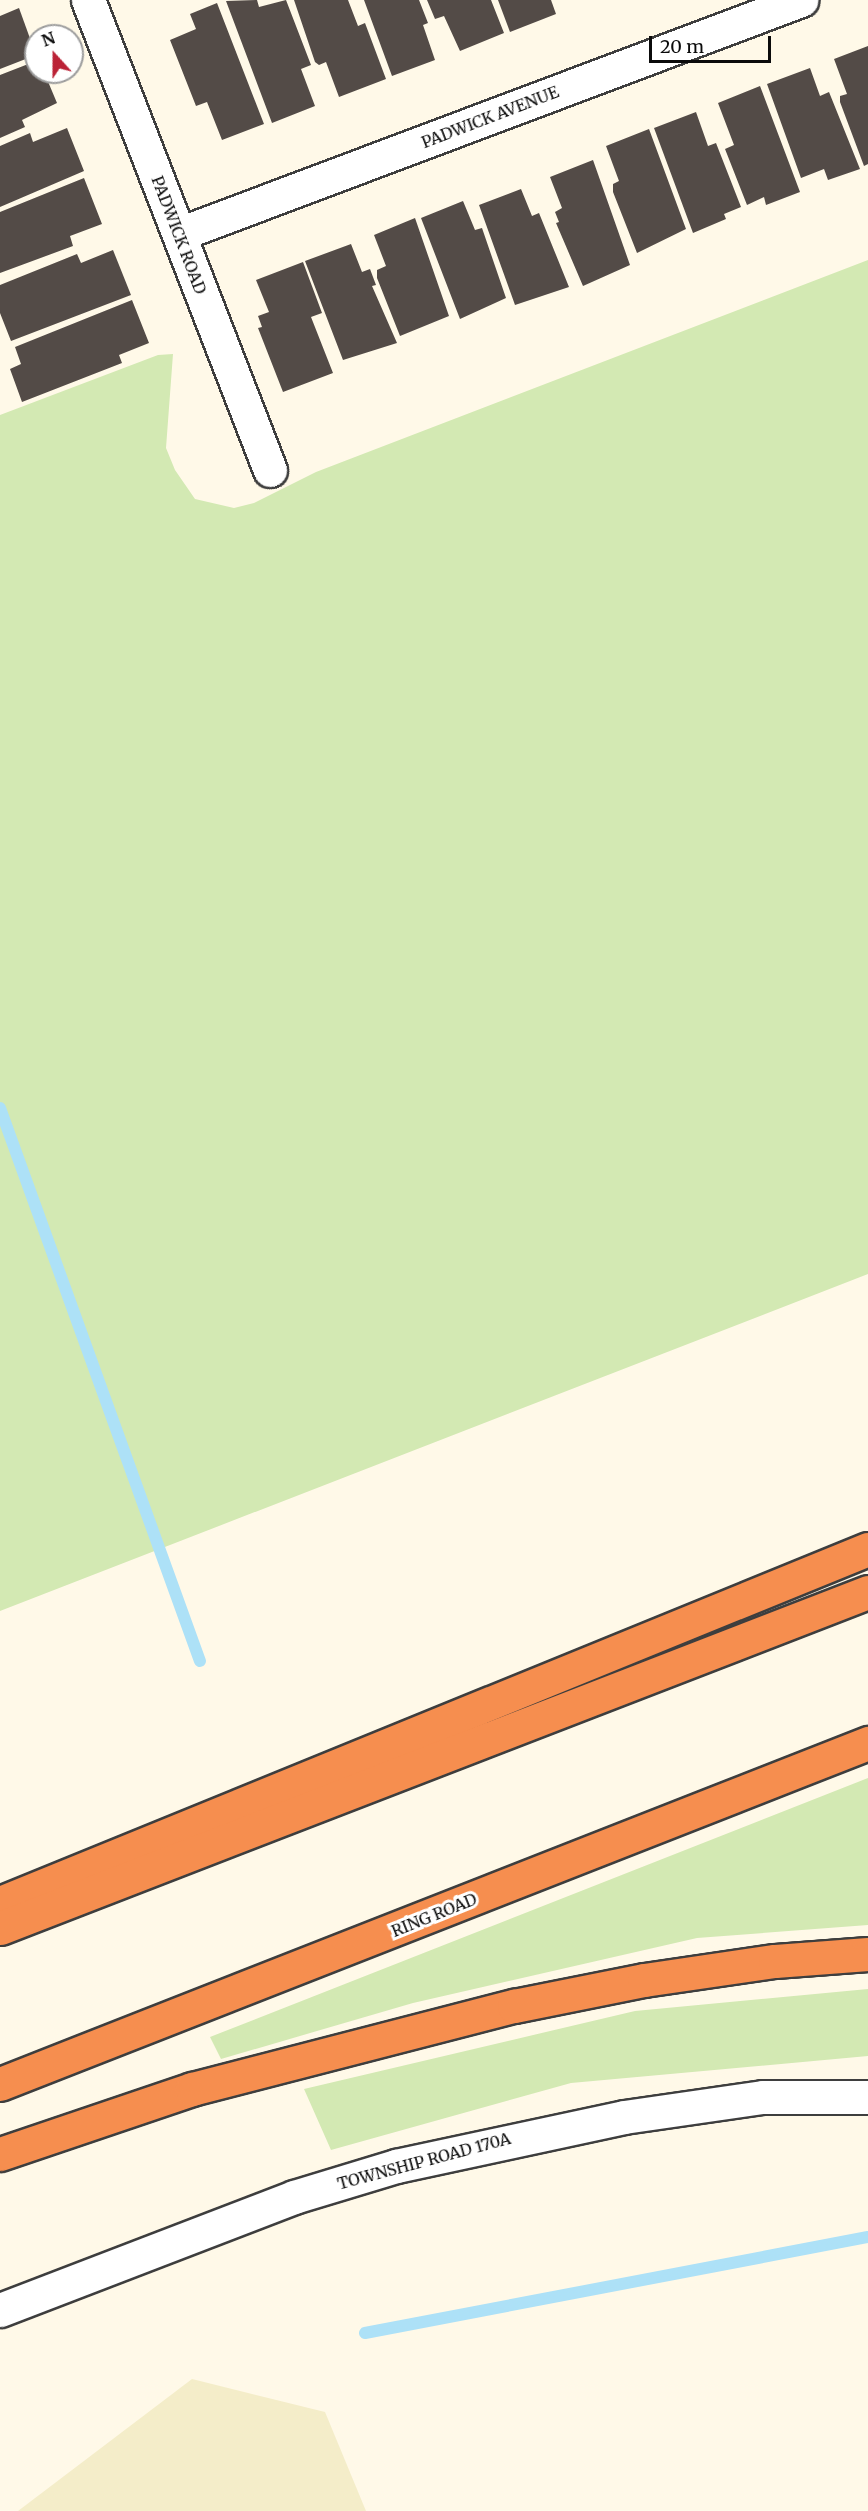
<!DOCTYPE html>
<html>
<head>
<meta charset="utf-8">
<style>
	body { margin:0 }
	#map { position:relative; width:868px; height:2511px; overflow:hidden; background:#fff9e8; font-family:Merriweather,serif }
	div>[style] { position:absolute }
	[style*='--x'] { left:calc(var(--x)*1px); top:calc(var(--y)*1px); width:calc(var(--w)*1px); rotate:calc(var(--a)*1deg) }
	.farmland>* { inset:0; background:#f4edc9 }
	.green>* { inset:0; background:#d3e9b3 }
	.stream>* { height:12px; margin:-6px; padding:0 6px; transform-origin:6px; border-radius:6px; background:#ade1f7 }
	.building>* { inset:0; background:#534b47 }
	.roads { filter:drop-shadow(2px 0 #3e3e3e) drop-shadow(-2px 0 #3e3e3e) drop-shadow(0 2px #3e3e3e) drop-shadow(0 -2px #3e3e3e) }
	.minor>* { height:33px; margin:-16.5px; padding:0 16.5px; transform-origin:16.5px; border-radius:16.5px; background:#fff }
	.motorway>* { height:33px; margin:-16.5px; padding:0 16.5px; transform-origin:16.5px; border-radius:16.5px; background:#f68e4f }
	span { translate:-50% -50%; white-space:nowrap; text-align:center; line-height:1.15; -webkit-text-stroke:6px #fff; paint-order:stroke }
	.street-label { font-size:16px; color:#0b0b0b }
	.north { position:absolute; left:24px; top:24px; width:60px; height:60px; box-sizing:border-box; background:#fff; border:2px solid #9d9d9d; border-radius:50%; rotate:339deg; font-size:16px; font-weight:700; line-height:24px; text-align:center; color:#0b0b0b }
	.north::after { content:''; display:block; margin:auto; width:21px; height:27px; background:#bb2236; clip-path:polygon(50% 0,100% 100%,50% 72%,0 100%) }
	.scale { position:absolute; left:649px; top:36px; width:122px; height:27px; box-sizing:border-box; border:3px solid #0b0b0b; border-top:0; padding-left:8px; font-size:18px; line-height:21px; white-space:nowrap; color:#0b0b0b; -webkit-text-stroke:4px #fff; paint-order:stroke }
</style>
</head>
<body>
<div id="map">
	<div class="farmland">
		<div style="clip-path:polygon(192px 2379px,325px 2412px,366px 2511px,18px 2511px)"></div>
	</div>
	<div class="green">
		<div style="clip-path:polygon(868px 260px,868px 1274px,0 1611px,0 415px,158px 355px,173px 354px,166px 448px,175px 470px,195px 499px,234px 508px,254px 503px,316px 472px)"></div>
		<div style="clip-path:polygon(868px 1778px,868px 1925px,697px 1938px,413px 2003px,221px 2059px,210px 2037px)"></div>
		<div style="clip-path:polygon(868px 1989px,868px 2056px,571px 2083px,331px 2150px,304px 2089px,635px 2011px)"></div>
	</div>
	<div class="stream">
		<div style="--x:0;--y:1108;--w:588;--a:70.12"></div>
		<div style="--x:365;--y:2333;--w:512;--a:-10.81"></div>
	</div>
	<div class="building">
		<div style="clip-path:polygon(257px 0,259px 7px,286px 0,311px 65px,301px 69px,315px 106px,272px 123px,226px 1px)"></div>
		<div style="clip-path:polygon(294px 0,348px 0,358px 26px,365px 23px,386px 79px,339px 97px,326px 62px,319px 65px,315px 62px)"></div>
		<div style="clip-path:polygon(364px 0,419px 0,428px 23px,423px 25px,435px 60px,392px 76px)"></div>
		<div style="clip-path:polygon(427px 0,491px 0,504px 33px,460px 51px,444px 16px,435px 19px)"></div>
		<div style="clip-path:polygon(498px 0,551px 0,556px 14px,510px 32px)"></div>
		<div style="clip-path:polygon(217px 3px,264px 124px,222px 140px,207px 102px,196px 106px,170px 40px,196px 29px,190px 14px)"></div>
		<div style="clip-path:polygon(19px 8px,36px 55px,0 69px,0 16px)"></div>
		<div style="clip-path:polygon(868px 46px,868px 164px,864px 166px,840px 102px,840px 96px,847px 94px,834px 59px)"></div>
		<div style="clip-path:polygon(36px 61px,36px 72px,44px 72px,57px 103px,22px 120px,25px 127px,0 138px,0 75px)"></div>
		<div style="clip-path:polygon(810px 68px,820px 96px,829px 92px,860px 169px,828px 180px,824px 169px,801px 178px,767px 84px)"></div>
		<div style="clip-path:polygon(760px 86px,800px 192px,766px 205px,764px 197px,747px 205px,725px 149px,734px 145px,718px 103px)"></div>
		<div style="clip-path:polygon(696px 112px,708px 146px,716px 143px,741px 207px,724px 214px,726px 219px,693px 233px,654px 128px)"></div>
		<div style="clip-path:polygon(67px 128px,84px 171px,0 207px,0 146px,30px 133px,33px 142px)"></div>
		<div style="clip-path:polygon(649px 129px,686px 229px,637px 253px,613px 192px,613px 184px,619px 181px,606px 146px)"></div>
		<div style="clip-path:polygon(593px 160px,630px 265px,583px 286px,556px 223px,559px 222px,555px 212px,562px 208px,550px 177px)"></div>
		<div style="clip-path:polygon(84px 178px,102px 224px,70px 236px,73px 246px,0 273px,0 212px)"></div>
		<div style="clip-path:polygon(521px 189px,532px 216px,539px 213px,569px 287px,515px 305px,479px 205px)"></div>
		<div style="clip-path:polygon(463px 201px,475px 230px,482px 228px,506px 298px,460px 319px,421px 218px)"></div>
		<div style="clip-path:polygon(415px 218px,449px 316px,400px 336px,377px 278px,377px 270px,386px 266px,374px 235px)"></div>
		<div style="clip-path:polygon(351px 244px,362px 272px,370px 269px,376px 285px,372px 286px,397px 343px,343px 360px,305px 261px)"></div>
		<div style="clip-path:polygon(113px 250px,131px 295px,11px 341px,0 313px,0 285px,77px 254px,81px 263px)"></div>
		<div style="clip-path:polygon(303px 262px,322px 313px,311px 317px,333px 373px,283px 392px,258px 328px,262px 327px,258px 316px,269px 312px,256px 280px)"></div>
		<div style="clip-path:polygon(132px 300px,149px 343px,119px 355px,122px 363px,22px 402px,10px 369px,21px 364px,15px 347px)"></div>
	</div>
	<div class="roads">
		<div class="minor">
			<div style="--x:88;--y:0;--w:504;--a:68.83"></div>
			<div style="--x:179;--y:234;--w:665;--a:-20.62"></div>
			<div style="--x:0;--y:2310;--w:315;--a:-21"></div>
			<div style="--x:294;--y:2197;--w:107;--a:-16.9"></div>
			<div style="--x:396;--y:2166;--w:233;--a:-12.1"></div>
			<div style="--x:624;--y:2117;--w:140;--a:-8.2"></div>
			<div style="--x:763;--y:2097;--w:105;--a:0"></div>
		</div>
		<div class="motorway">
			<div style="--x:0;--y:1903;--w:937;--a:-22.19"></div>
			<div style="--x:0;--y:1928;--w:931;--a:-21.16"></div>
			<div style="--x:0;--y:2084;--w:933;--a:-21.45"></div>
			<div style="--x:0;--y:2154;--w:203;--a:-18.7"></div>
			<div style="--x:192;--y:2089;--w:333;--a:-14.5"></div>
			<div style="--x:514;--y:2006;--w:133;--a:-11.3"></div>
			<div style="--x:644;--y:1980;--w:132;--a:-8.3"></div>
			<div style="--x:775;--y:1961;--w:93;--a:-4.3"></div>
		</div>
	</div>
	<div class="street-label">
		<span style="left:490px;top:117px;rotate:-21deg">PADWICK AVENUE</span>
		<span style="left:179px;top:235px;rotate:69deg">PADWICK ROAD</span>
		<span style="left:434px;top:1915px;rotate:-22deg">RING ROAD</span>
		<span style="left:424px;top:2161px;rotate:-15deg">TOWNSHIP ROAD 170A</span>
	</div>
	<div class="north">N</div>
	<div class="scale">20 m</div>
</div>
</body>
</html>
